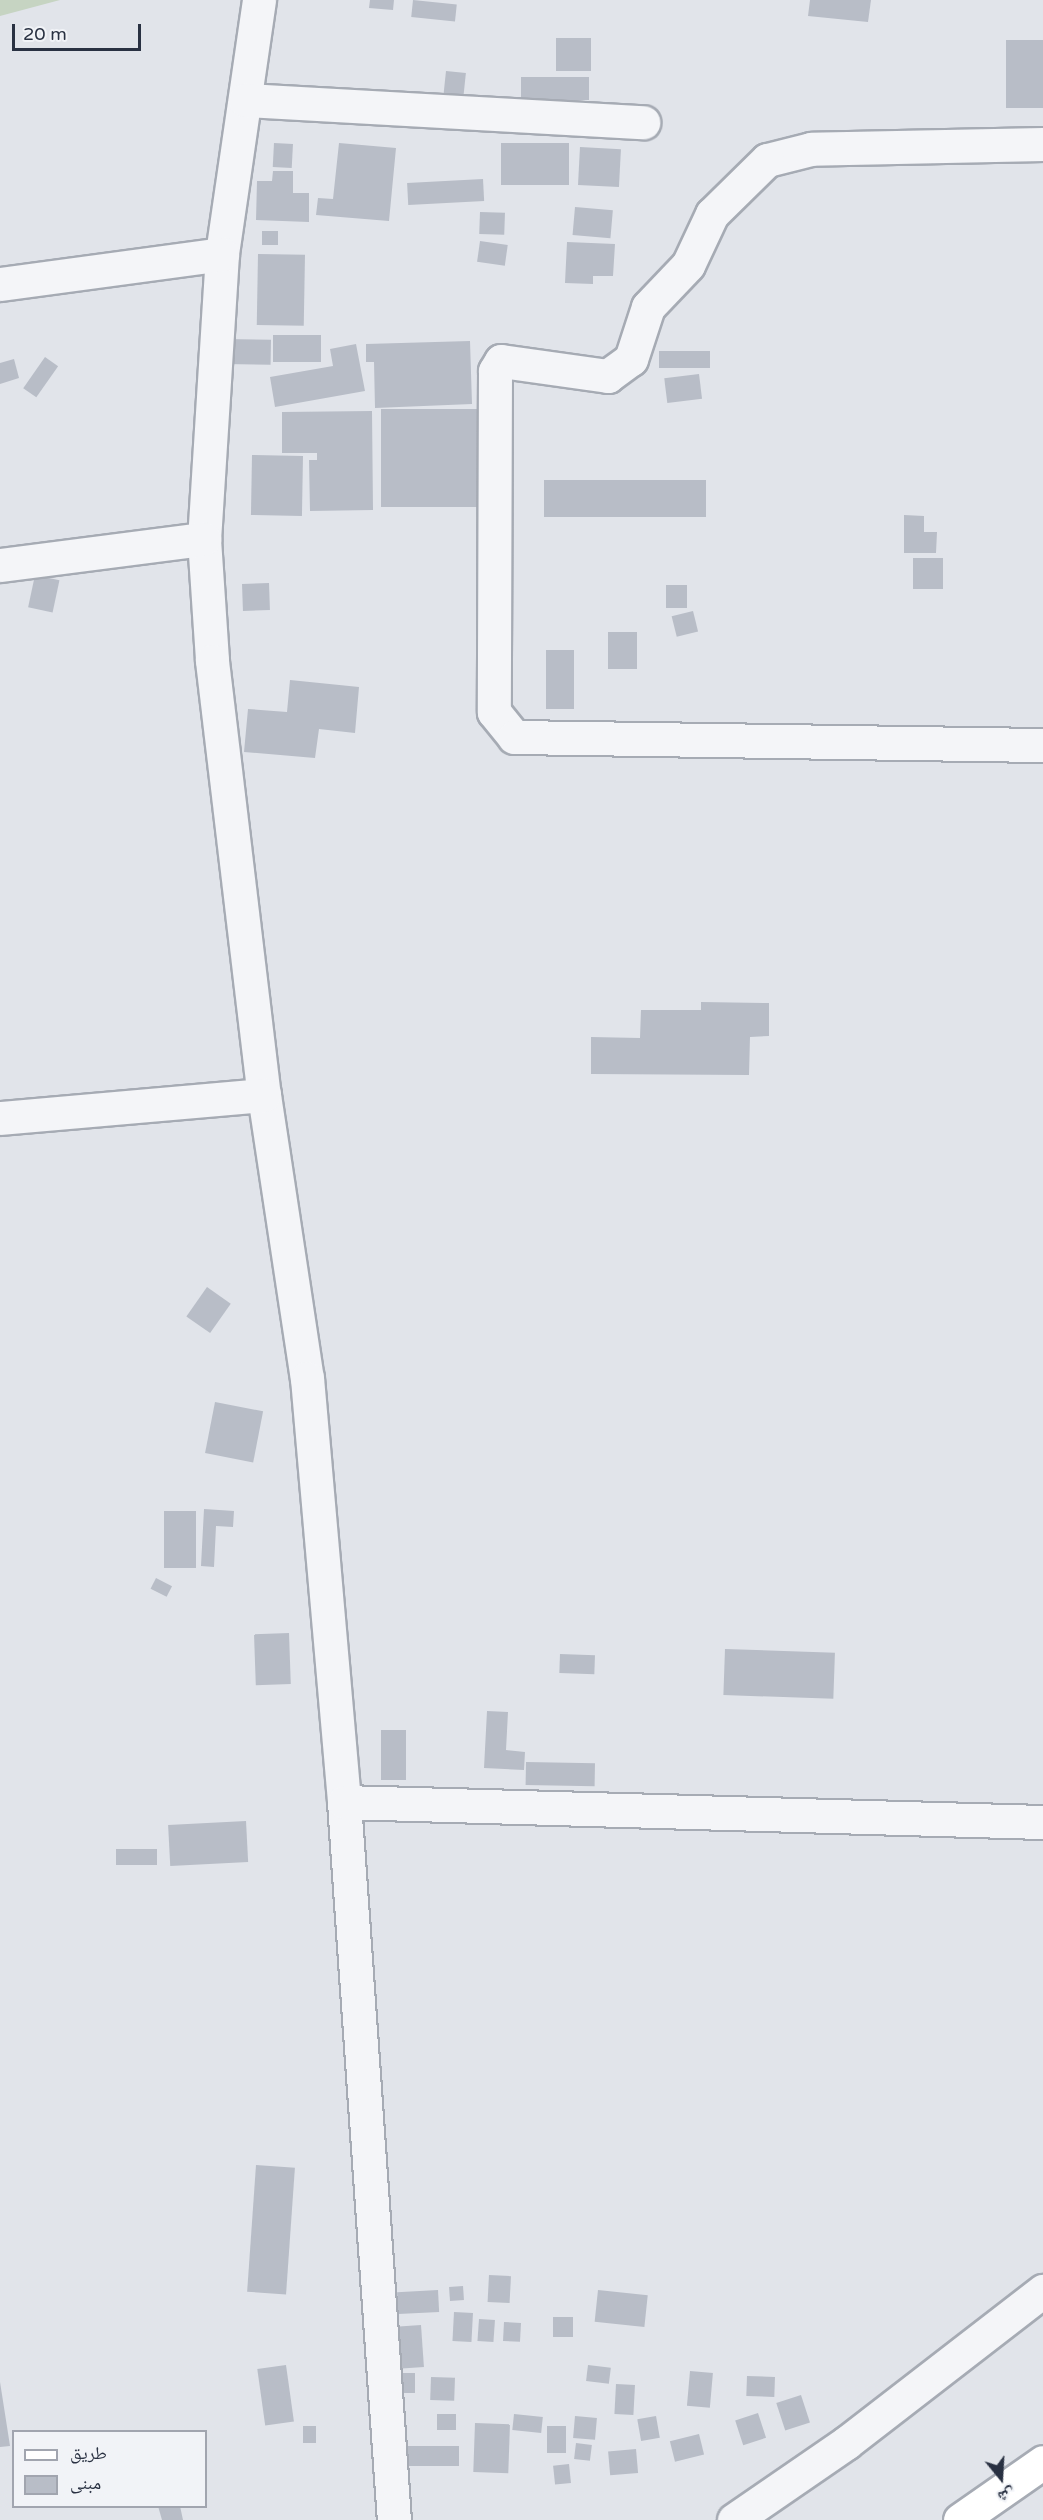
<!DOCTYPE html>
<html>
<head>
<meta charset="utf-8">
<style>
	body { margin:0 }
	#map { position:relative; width:1043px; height:2520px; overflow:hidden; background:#e1e4ea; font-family:"Varela Round","Noto Naskh Arabic",sans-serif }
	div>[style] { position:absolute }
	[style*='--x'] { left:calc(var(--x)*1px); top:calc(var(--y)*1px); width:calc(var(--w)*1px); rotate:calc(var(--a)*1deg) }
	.green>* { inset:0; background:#c6d4c2 }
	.building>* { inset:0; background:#b8bdc7; transform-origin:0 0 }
	.roads { filter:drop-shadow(2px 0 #a6abb4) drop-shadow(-2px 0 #a6abb4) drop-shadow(0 2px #a6abb4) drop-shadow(0 -2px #a6abb4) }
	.minor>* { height:33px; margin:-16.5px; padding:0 16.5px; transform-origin:16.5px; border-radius:16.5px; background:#f4f5f8 }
	.primary>* { height:33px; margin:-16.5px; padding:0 16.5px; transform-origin:16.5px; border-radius:16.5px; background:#fff }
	span { translate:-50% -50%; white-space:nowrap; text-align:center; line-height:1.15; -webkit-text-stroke:4.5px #f1f3f7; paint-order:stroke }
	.legend { position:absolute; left:12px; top:2430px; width:195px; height:78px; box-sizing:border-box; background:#f1f3f7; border:2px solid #a1a5af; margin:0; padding:8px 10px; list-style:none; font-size:18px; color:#293142 }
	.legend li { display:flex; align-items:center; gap:12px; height:30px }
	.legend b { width:30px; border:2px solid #a1a5af }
	.north { position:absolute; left:971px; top:2448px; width:60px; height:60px; -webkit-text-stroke:4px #f1f3f7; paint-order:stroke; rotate:162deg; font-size:16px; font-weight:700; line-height:24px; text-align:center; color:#293142 }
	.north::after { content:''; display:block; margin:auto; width:21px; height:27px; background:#293142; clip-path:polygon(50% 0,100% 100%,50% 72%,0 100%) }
	.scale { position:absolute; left:12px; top:24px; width:129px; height:27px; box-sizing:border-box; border:3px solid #293142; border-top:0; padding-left:8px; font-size:18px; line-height:21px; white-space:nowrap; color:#293142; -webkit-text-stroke:4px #f1f3f7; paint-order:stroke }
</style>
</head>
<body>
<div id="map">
	<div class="green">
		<div style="clip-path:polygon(0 0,60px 0,0 16px)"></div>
	</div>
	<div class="building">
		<div style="clip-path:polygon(370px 0,394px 0,393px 10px,369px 8px)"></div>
		<div style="left:413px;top:0;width:44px;height:17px;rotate:6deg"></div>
		<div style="clip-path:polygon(810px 0,871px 0,868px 22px,808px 16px)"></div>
		<div style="left:556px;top:38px;width:35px;height:33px"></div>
		<div style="left:1006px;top:40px;width:37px;height:68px"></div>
		<div style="left:446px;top:71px;width:20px;height:26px;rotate:6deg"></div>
		<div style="left:521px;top:77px;width:68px;height:23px"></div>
		<div style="left:274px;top:143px;width:19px;height:24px;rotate:3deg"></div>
		<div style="clip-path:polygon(339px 143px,396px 148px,389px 221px,316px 215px,318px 198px,333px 199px)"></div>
		<div style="left:501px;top:143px;width:68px;height:42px"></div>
		<div style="left:580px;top:147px;width:41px;height:38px;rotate:3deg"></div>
		<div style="clip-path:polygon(273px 171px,293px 171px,293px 193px,309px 193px,309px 222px,256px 220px,257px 181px,272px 181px)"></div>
		<div style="left:483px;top:179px;width:22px;height:76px;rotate:87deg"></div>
		<div style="left:575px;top:207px;width:38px;height:28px;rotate:5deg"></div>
		<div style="left:480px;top:212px;width:25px;height:22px;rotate:2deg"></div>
		<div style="left:262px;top:231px;width:16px;height:14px"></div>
		<div style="left:480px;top:241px;width:28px;height:21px;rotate:8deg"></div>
		<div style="clip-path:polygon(567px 242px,615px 244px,613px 276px,593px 276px,593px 284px,565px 283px)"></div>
		<div style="left:258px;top:254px;width:47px;height:71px;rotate:1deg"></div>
		<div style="left:273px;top:335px;width:48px;height:27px"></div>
		<div style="left:224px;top:339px;width:47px;height:25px;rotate:1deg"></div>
		<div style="clip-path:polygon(470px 341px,472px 404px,375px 408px,374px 362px,366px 362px,366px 344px)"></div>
		<div style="clip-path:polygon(356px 344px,365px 391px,275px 407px,270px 377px,333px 366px,330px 349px)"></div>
		<div style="left:659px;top:351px;width:51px;height:17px"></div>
		<div style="left:45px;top:357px;width:16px;height:38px;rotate:35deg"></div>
		<div style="clip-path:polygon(14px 359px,19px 378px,0 384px,0 363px)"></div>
		<div style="left:699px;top:374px;width:25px;height:35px;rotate:83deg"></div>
		<div style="left:478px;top:409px;width:98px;height:97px;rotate:90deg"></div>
		<div style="clip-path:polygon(372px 411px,373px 510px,310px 511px,309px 460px,317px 460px,317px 453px,282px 453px,282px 412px)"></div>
		<div style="left:252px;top:455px;width:51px;height:60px;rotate:1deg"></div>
		<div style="left:544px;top:480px;width:162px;height:37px"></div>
		<div style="clip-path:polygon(904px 515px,924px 516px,924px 532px,937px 532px,936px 553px,904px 553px)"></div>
		<div style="left:913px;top:558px;width:30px;height:31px"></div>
		<div style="left:35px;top:575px;width:25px;height:33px;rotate:12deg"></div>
		<div style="left:269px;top:583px;width:27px;height:27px;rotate:88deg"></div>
		<div style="left:666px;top:585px;width:21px;height:23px"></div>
		<div style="left:693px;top:611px;width:21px;height:22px;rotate:76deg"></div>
		<div style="left:608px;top:632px;width:29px;height:37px"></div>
		<div style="left:546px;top:650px;width:28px;height:59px"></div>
		<div style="clip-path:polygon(290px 680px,359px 687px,355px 733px,319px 729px,315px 758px,244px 752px,248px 709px,287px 712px)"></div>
		<div style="clip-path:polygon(701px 1002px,769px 1003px,769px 1036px,750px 1037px,749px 1075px,591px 1074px,591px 1037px,640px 1038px,641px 1010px,701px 1010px)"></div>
		<div style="left:207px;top:1287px;width:29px;height:36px;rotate:35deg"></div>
		<div style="left:215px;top:1402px;width:49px;height:52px;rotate:11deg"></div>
		<div style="clip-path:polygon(204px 1509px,234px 1511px,233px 1527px,216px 1526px,214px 1567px,201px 1566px)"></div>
		<div style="left:164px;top:1511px;width:32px;height:57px"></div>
		<div style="left:156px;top:1578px;width:18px;height:12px;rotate:27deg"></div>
		<div style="left:289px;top:1633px;width:51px;height:35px;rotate:88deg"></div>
		<div style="left:725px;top:1649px;width:110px;height:46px;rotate:2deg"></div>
		<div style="left:560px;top:1654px;width:35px;height:19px;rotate:2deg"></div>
		<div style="clip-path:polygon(487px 1711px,508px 1712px,506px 1750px,525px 1752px,524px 1770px,484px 1768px)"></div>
		<div style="left:381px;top:1730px;width:25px;height:50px"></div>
		<div style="left:526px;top:1762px;width:69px;height:23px;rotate:1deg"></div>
		<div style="left:246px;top:1821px;width:41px;height:78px;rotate:87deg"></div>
		<div style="left:116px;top:1849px;width:41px;height:16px"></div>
		<div style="left:256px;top:2165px;width:39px;height:127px;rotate:4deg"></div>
		<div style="left:489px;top:2275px;width:22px;height:27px;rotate:3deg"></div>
		<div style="left:463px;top:2286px;width:14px;height:14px;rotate:86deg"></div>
		<div style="left:438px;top:2290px;width:22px;height:41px;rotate:87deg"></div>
		<div style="left:598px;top:2290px;width:50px;height:32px;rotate:6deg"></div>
		<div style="left:454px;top:2312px;width:19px;height:29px;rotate:3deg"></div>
		<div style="left:573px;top:2317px;width:20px;height:20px;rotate:90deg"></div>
		<div style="left:479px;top:2319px;width:16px;height:22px;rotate:4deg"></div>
		<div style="left:504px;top:2322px;width:17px;height:19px;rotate:3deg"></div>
		<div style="left:421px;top:2325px;width:42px;height:33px;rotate:86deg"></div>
		<div style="left:286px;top:2365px;width:57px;height:29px;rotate:82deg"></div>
		<div style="left:588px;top:2365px;width:23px;height:16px;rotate:7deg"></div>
		<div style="left:690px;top:2371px;width:23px;height:35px;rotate:5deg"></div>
		<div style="left:415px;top:2373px;width:20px;height:23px;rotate:90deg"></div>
		<div style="left:747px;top:2376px;width:28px;height:20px;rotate:2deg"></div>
		<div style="left:431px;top:2377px;width:24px;height:23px;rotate:2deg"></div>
		<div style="clip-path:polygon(0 2382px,10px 2446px,0 2447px)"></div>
		<div style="left:616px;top:2384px;width:19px;height:30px;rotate:3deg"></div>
		<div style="left:801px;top:2395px;width:29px;height:26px;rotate:72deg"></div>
		<div style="left:758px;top:2413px;width:26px;height:24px;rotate:72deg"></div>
		<div style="left:437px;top:2414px;width:19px;height:16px"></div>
		<div style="left:514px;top:2414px;width:29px;height:16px;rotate:6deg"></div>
		<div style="left:575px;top:2416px;width:22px;height:22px;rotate:5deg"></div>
		<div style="left:656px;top:2416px;width:22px;height:19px;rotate:80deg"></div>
		<div style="left:475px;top:2423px;width:35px;height:49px;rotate:2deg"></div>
		<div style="left:303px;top:2426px;width:13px;height:17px"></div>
		<div style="left:547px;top:2426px;width:19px;height:27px"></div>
		<div style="left:699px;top:2434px;width:21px;height:30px;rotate:76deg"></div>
		<div style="left:576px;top:2443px;width:16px;height:16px;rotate:7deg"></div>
		<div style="left:459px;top:2446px;width:20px;height:60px;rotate:90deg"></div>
		<div style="left:636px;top:2449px;width:24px;height:28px;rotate:85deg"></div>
		<div style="left:569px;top:2464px;width:19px;height:16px;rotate:84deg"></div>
		<div style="clip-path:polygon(158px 2506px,180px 2506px,183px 2520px,162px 2520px)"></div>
	</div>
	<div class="roads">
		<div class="minor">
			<div style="--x:259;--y:0;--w:257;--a:98.3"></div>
			<div style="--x:222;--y:254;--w:286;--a:93.6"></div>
			<div style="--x:204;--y:539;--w:122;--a:86.2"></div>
			<div style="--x:212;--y:661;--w:437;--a:83.2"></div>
			<div style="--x:264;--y:1095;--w:286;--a:81.4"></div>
			<div style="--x:307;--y:1378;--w:426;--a:85"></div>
			<div style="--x:344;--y:1802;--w:720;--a:86.02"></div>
			<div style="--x:245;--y:100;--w:399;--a:3.2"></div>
			<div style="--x:1043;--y:144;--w:232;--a:178.8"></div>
			<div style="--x:811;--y:149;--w:45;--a:166"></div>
			<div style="--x:767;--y:160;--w:77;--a:135.5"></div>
			<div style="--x:712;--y:214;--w:56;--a:115.2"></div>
			<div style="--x:688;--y:265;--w:58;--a:133.6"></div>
			<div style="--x:648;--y:307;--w:55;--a:108.1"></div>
			<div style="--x:631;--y:359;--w:29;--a:144"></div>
			<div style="--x:608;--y:376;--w:108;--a:-172"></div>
			<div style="--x:501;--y:361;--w:12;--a:121"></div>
			<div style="--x:495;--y:371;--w:341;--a:90.2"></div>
			<div style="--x:494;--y:712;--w:32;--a:51"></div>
			<div style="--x:514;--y:737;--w:529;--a:0.87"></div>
			<div style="--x:0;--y:284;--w:224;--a:-7.7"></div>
			<div style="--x:0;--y:565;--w:206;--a:-7.3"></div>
			<div style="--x:0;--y:1118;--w:265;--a:-5"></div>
			<div style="--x:344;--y:1802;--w:699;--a:1.64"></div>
			<div style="--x:734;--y:2520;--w:136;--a:-34.5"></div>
			<div style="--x:846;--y:2443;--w:249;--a:-37.7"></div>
		</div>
		<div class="primary">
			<div style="--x:960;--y:2520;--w:101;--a:-34.9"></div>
		</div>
	</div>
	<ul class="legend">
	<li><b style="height:8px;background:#fff"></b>طريق</li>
	<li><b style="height:16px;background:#b8bdc7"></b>مبنى</li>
	</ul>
	<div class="north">ش</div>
	<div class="scale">20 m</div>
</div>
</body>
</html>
